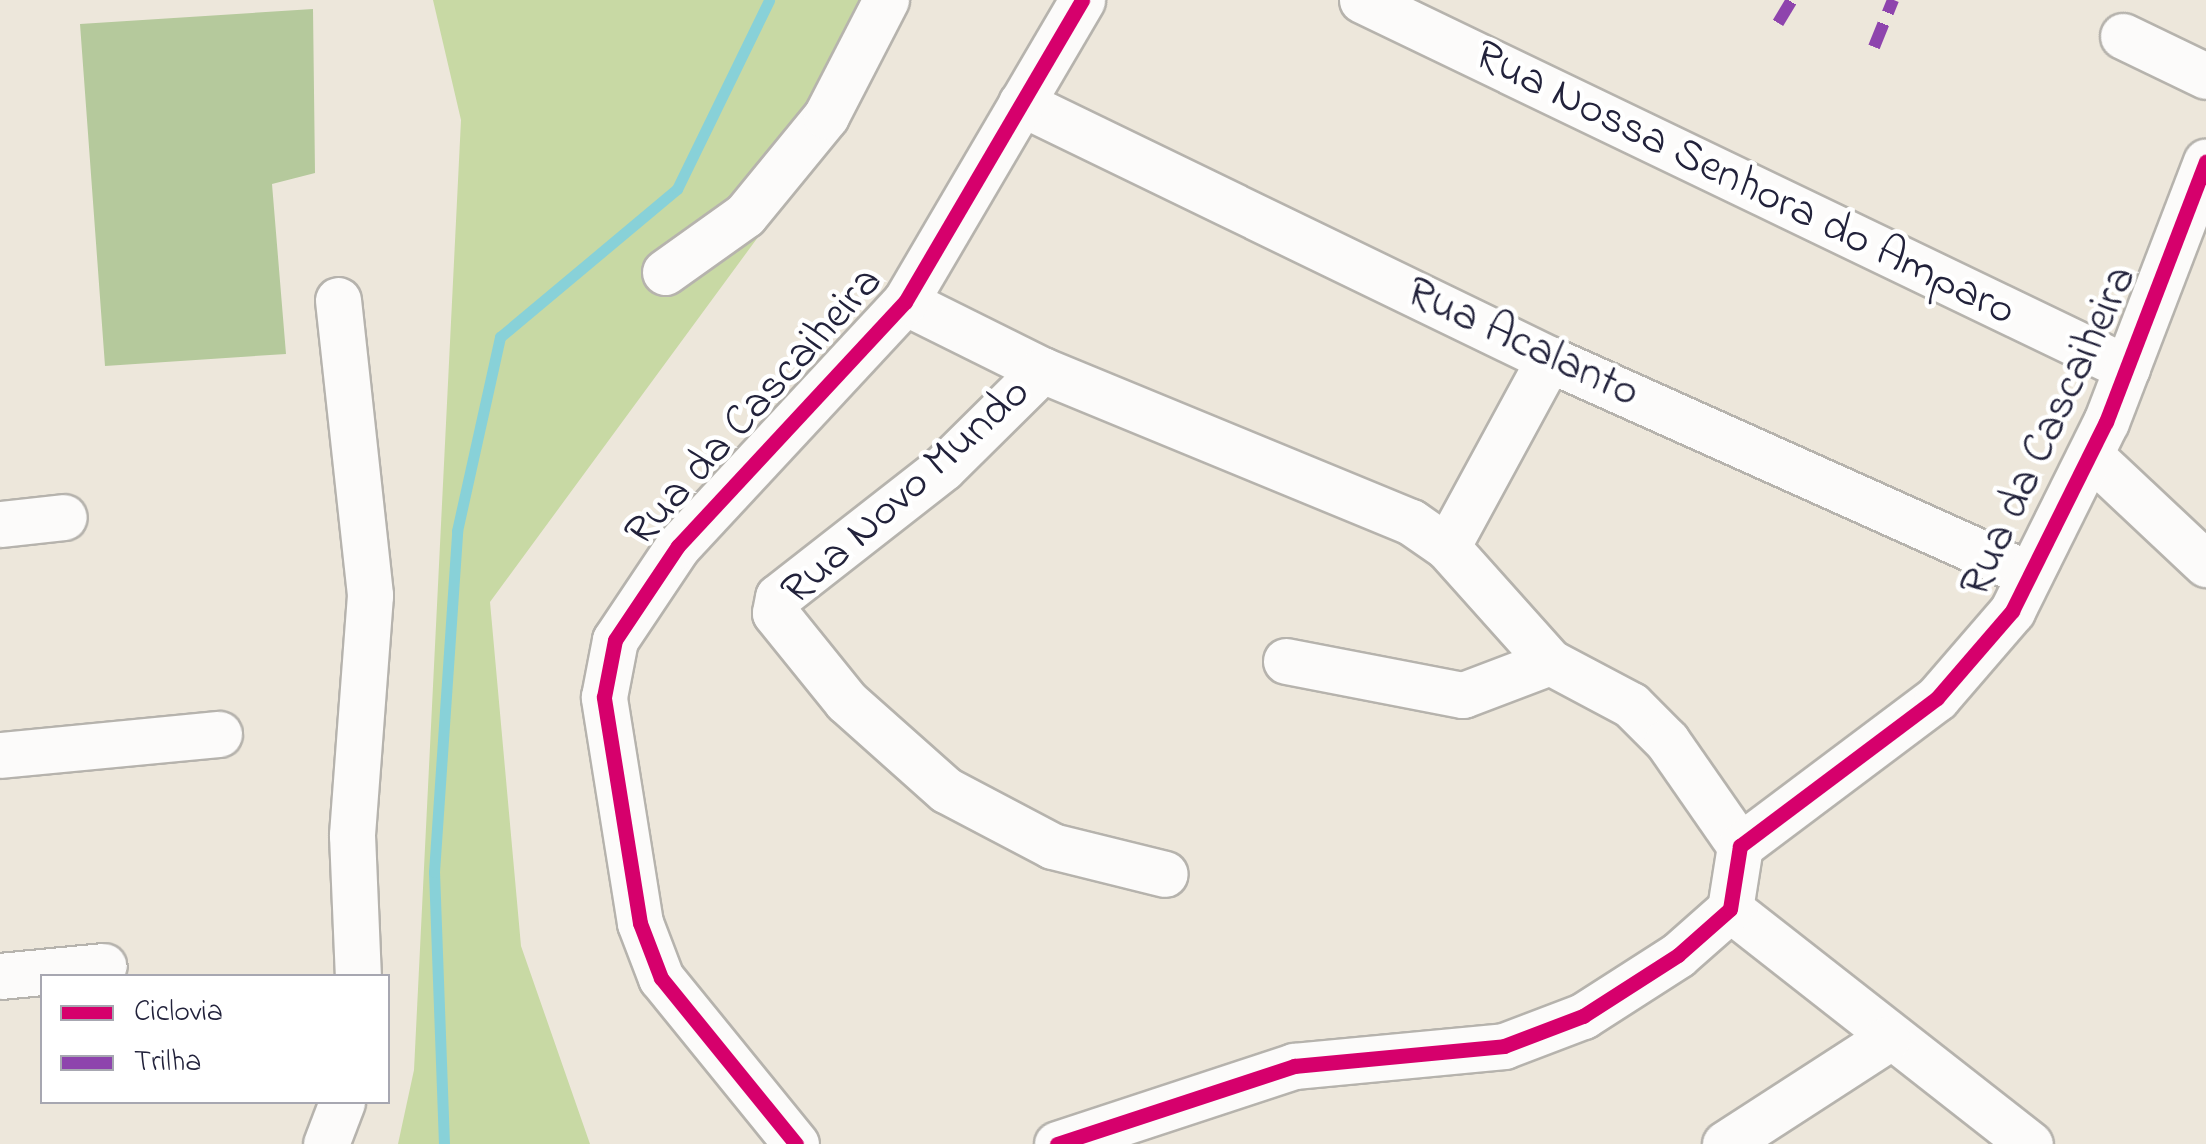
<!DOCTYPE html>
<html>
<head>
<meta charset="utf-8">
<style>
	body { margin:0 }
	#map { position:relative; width:2206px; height:1144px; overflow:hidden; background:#ede7db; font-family:"Indie Flower",sans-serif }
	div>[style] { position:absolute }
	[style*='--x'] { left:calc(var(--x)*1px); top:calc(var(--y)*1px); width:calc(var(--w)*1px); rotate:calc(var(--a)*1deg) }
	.green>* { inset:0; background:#c8d9a4 }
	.forest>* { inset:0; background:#b5c99c }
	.stream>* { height:11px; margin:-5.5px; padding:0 5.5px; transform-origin:5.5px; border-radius:5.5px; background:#88d1d8 }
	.roads { filter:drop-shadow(2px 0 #b6b3ad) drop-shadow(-2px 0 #b6b3ad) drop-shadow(0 2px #b6b3ad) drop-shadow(0 -2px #b6b3ad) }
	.street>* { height:45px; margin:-22.5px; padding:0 22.5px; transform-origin:22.5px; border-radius:22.5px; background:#fcfbfa }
	.quiet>* { height:12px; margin-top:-6px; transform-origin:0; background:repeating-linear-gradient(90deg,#8e44ad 0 25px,transparent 0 37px) }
	.cycleway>* { height:15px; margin:-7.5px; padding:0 7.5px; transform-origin:7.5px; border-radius:7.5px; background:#d6006c }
	span { translate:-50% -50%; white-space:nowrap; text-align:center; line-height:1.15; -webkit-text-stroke:9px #fff; paint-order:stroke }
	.street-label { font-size:45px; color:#22223b }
	.legend { position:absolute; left:40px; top:974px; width:350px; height:130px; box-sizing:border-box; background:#fff; border:2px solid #a7a7b1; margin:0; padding:12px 18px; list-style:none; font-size:30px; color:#22223b }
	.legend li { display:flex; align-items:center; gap:20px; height:50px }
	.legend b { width:50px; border:2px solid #a7a7b1 }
</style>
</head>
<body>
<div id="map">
	<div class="green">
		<div style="clip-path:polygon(433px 0,909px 0,855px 105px,490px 602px,521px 946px,590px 1144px,398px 1144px,414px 1070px,461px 120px)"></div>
	</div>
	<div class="forest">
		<div style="clip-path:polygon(313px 9px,315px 173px,272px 184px,286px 354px,105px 366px,80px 24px)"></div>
	</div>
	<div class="stream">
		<div style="--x:444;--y:1144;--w:272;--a:-92.1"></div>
		<div style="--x:434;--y:872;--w:342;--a:-86.1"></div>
		<div style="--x:457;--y:531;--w:199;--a:-77.5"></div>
		<div style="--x:500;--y:337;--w:231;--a:-39.9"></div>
		<div style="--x:677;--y:189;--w:210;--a:-64"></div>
	</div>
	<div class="roads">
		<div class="street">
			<div style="--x:1362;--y:0;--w:849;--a:25.69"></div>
			<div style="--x:2123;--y:36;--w:92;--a:25.7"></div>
			<div style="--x:1021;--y:103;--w:587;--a:25.87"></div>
			<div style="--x:1549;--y:359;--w:525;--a:24.17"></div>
			<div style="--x:665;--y:272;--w:98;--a:-35.5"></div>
			<div style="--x:745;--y:215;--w:128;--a:-50.7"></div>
			<div style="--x:826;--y:116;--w:131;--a:-62.7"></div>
			<div style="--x:338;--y:300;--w:297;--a:83.8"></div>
			<div style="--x:370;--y:595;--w:241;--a:94.3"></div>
			<div style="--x:352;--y:835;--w:141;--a:87.6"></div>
			<div style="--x:905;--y:302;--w:153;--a:26.4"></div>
			<div style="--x:1042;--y:370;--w:399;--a:22.4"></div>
			<div style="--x:1411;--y:522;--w:44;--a:34.8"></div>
			<div style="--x:1447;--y:547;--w:154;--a:48.2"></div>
			<div style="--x:1550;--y:662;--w:92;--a:28"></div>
			<div style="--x:1631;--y:705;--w:51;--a:45"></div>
			<div style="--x:1667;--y:741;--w:128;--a:55.2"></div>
			<div style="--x:1042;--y:370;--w:139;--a:135.3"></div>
			<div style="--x:943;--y:468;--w:209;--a:142"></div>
			<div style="--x:778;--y:597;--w:16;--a:101"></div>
			<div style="--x:775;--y:613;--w:113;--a:51.1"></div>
			<div style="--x:846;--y:701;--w:134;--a:41.7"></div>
			<div style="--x:946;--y:790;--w:120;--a:27.8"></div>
			<div style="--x:1052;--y:846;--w:116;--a:13.9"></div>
			<div style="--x:2091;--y:456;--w:158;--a:43.2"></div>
			<div style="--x:0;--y:524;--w:64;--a:-6.2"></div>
			<div style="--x:1447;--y:547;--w:214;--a:-61.5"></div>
			<div style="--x:1286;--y:661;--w:180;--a:10.9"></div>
			<div style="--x:1463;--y:695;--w:93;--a:-20.8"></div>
			<div style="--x:0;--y:755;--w:220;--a:-5.5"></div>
			<div style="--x:1730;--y:909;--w:381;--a:38.1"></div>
			<div style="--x:0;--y:976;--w:104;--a:-5.5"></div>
			<div style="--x:326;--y:1144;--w:45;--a:-69.1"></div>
			<div style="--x:796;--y:1144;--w:214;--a:-129.1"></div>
			<div style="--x:661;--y:978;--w:59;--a:-110.9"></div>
			<div style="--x:640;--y:923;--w:229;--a:-99.1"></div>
			<div style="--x:604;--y:697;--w:58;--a:-79.1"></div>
			<div style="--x:615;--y:640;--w:113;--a:-56.2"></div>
			<div style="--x:678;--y:546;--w:333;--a:-47.1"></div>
			<div style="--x:905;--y:302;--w:350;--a:-59.6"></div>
			<div style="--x:1057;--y:1144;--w:250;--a:-18.2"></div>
			<div style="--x:1294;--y:1066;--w:211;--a:-5.4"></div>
			<div style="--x:1504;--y:1046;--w:85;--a:-20.8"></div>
			<div style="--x:1583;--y:1016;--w:113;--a:-32.7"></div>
			<div style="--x:1678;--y:955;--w:69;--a:-41.5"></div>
			<div style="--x:1730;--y:909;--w:64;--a:-81"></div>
			<div style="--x:1740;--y:846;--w:246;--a:-36.9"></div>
			<div style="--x:1937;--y:698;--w:115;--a:-49.2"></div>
			<div style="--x:2012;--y:611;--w:211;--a:-63.6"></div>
			<div style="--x:2106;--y:422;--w:279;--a:-69"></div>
			<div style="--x:1725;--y:1144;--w:193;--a:-32.9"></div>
		</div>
	</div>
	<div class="quiet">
		<div style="--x:1778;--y:23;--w:27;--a:-59"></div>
		<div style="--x:1874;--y:47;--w:51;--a:-68"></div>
	</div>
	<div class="cycleway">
		<div style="--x:796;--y:1144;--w:214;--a:-129.1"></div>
		<div style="--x:661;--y:978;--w:59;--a:-110.9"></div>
		<div style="--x:640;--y:923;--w:229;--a:-99.1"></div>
		<div style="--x:604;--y:697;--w:58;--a:-79.1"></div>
		<div style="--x:615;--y:640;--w:113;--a:-56.2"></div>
		<div style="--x:678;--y:546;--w:333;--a:-47.1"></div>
		<div style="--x:905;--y:302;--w:350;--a:-59.6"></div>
		<div style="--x:1057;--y:1144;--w:250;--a:-18.2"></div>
		<div style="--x:1294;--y:1066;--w:211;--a:-5.4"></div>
		<div style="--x:1504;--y:1046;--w:85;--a:-20.8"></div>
		<div style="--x:1583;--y:1016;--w:113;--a:-32.7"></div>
		<div style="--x:1678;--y:955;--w:69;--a:-41.5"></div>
		<div style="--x:1730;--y:909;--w:64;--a:-81"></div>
		<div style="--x:1740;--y:846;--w:246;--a:-36.9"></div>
		<div style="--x:1937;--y:698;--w:115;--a:-49.2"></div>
		<div style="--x:2012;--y:611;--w:211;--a:-63.6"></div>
		<div style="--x:2106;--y:422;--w:279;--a:-69"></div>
	</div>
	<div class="street-label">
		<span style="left:1744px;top:185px;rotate:26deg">Rua Nossa Senhora do Amparo</span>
		<span style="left:1522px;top:344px;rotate:25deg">Rua Acalanto</span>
		<span style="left:755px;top:408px;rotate:-48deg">Rua da Cascaiheira</span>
		<span style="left:2050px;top:432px;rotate:-65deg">Rua da Cascaiheira</span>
		<span style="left:907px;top:493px;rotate:-42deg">Rua Novo Mundo</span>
	</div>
	<ul class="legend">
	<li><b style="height:12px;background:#d6006c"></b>Ciclovia</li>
	<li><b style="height:12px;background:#8e44ad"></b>Trilha</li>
	</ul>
</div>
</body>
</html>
